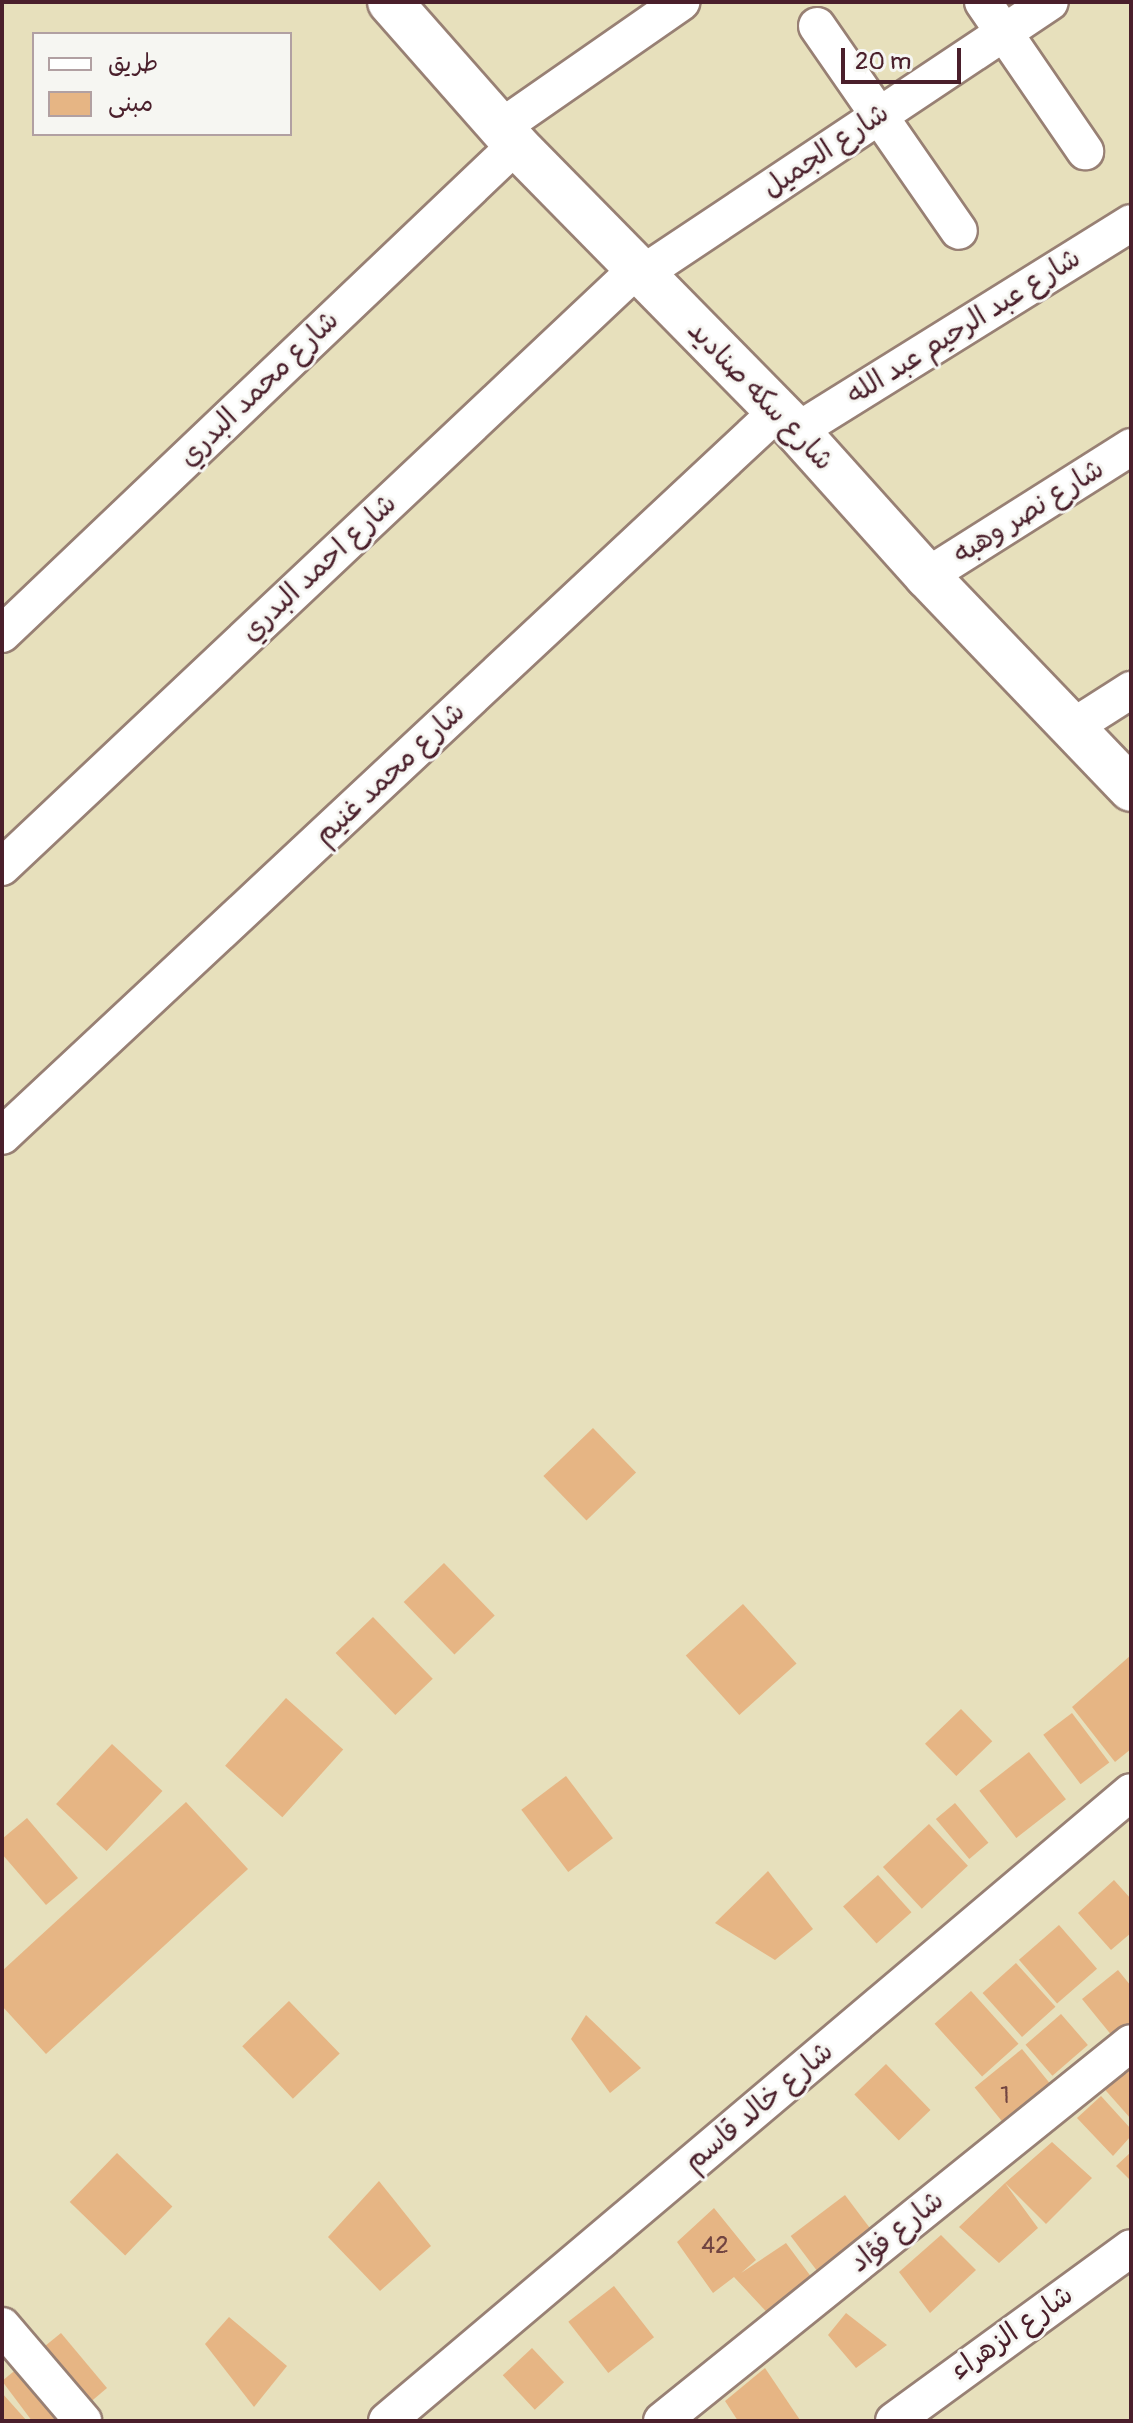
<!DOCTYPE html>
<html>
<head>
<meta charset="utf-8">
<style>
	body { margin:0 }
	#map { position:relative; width:1133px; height:2423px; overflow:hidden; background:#e7e0bc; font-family:Pangolin,"Playpen Sans Arabic",sans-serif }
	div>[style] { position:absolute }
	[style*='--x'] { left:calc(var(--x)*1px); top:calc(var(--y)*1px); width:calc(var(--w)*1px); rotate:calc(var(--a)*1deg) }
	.building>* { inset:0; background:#e6b584; transform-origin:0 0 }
	.roads { filter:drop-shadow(2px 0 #988074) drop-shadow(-2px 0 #988074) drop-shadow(0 2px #988074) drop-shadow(0 -2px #988074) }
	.minor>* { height:36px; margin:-18px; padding:0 18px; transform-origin:18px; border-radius:18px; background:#fff }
	.tertiary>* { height:44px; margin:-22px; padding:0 22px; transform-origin:22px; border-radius:22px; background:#fff }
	span { translate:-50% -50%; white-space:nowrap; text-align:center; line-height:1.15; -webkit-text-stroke:6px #f6f6f2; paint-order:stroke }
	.number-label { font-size:24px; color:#714441 }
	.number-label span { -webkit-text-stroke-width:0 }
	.street-label { font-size:28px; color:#4a1f2b }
	.frame { position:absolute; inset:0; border:4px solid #4a1f2b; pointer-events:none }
	.legend { position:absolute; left:32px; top:32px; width:260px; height:104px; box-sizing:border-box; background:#f6f6f2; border:2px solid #b1a0a2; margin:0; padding:10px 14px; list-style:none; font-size:24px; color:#4a1f2b }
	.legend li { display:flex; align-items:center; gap:16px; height:40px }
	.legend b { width:40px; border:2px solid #b1a0a2 }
	.scale { position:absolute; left:841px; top:48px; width:120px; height:36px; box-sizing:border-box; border:4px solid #4a1f2b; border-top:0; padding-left:10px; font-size:24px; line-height:28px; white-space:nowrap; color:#4a1f2b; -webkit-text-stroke:6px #f6f6f2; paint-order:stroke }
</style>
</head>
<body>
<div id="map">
	<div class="building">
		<div style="left:593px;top:1428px;width:62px;height:69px;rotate:46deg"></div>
		<div style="left:444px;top:1563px;width:73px;height:56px;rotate:46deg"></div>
		<div style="left:743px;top:1604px;width:80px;height:77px;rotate:48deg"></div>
		<div style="left:373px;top:1617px;width:86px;height:52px;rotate:46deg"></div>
		<div style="clip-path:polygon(1131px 1655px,1131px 1749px,1115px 1762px,1072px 1707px)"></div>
		<div style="left:286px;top:1698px;width:77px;height:91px;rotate:42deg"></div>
		<div style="left:961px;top:1709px;width:45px;height:50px;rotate:46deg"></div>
		<div style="left:1072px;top:1713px;width:62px;height:36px;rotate:53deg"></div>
		<div style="left:112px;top:1744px;width:69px;height:82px;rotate:43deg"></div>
		<div style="left:1029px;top:1752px;width:60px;height:63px;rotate:52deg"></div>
		<div style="left:566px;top:1776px;width:78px;height:56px;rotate:53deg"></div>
		<div style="clip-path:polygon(186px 1802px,248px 1869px,46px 2054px,2px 2006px,2px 1971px)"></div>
		<div style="left:955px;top:1803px;width:52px;height:25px;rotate:50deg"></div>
		<div style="clip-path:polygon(27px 1818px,78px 1878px,46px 1905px,2px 1854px,2px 1839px)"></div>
		<div style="left:929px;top:1824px;width:57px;height:63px;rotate:47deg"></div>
		<div style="clip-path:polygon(768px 1871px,813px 1929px,775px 1960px,715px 1923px)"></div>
		<div style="left:878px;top:1875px;width:50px;height:47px;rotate:48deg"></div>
		<div style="clip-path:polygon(1114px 1880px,1131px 1899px,1131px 1933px,1111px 1950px,1078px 1913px)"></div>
		<div style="left:1059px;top:1925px;width:58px;height:53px;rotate:49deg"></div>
		<div style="left:1016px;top:1963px;width:59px;height:45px;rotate:48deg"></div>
		<div style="clip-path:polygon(1118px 1970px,1131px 1986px,1131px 2031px,1117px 2042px,1082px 1999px)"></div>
		<div style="left:971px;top:1991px;width:71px;height:49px;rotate:48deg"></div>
		<div style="left:289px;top:2001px;width:73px;height:65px;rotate:46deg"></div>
		<div style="left:1061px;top:2014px;width:41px;height:47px;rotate:49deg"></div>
		<div style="clip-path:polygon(586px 2015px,641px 2068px,610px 2093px,571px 2039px)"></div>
		<div style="left:1022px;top:2049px;width:48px;height:61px;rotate:51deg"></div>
		<div style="clip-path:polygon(1131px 2056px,1131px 2119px,1100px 2084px)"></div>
		<div style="left:886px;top:2064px;width:64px;height:44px;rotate:46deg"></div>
		<div style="clip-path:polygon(1101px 2096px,1131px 2129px,1131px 2136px,1113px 2156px,1077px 2118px)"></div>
		<div style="clip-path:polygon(1052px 2142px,1092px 2178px,1046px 2224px,1005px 2183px,1038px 2228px,999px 2263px,959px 2227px,1005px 2183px)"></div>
		<div style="clip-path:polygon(1131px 2152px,1131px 2181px,1116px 2166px)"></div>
		<div style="left:117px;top:2153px;width:77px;height:68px;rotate:44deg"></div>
		<div style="clip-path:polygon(379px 2181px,431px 2246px,380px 2291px,328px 2237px)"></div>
		<div style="left:845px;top:2195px;width:54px;height:68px;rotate:53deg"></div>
		<div style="clip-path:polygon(714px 2208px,756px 2260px,741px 2273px,786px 2243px,818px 2286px,776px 2322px,734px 2277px,713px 2293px,677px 2242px)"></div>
		<div style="clip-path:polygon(941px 2235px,976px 2270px,930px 2313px,899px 2272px)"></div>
		<div style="left:614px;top:2286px;width:65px;height:58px;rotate:52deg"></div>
		<div style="clip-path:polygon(846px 2313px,887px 2345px,856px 2368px,828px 2335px)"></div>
		<div style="clip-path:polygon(229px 2317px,287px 2366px,254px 2407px,205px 2344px)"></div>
		<div style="clip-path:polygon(61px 2333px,107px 2388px,68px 2421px,32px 2421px,2px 2381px)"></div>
		<div style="left:532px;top:2348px;width:47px;height:40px;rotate:47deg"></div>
		<div style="clip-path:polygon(765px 2368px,800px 2420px,798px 2421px,738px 2421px,725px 2401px)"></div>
		<div style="clip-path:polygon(2px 2393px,27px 2421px,2px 2421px)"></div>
	</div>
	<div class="roads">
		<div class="minor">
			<div style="--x:983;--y:2;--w:181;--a:55.6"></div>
			<div style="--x:817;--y:26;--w:249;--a:55.3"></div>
			<div style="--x:500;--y:128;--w:221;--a:-34.8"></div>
			<div style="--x:642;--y:274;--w:490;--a:-33.7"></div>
			<div style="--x:797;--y:431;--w:393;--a:-31.9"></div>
			<div style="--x:927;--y:576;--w:241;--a:-32.3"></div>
			<div style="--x:2;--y:634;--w:709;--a:-43.57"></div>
			<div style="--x:1073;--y:727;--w:69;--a:-32.5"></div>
			<div style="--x:2;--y:867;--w:872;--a:-43.28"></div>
			<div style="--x:2;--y:1136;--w:1061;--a:-43.05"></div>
			<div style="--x:2;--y:2326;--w:125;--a:49.5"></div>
			<div style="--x:387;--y:2421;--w:974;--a:-40.21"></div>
			<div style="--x:662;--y:2421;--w:602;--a:-38.87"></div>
			<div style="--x:894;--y:2421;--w:293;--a:-36.1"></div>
		</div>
		<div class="tertiary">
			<div style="--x:390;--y:2;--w:191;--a:48.6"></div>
			<div style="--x:516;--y:145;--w:401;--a:45.5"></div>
			<div style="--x:797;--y:431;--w:195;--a:48.1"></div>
			<div style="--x:927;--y:576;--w:295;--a:46.2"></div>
		</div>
	</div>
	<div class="number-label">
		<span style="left:1005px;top:2096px">1</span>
		<span style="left:715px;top:2246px">42</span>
	</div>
	<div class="street-label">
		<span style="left:826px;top:151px;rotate:-34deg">شارع الجميل</span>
		<span style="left:964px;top:327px;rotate:-32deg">شارع عبد الرحيم عبد الله</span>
		<span style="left:259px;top:389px;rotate:-44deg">شارع محمد البدري</span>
		<span style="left:760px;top:396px;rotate:46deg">شارع سكه صناديد</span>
		<span style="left:1029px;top:512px;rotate:-32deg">شارع نصر وهبه</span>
		<span style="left:319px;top:568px;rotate:-43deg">شارع احمد البدري</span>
		<span style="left:390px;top:774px;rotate:-43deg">شارع محمد غنيم</span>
		<span style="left:759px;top:2107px;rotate:-40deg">شارع خالد قاسم</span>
		<span style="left:897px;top:2232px;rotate:-39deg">شارع فؤاد</span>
		<span style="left:1012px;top:2333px;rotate:-35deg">شارع الزهراء</span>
	</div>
	<div class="frame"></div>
	<ul class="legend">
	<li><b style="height:10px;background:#fff"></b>طريق</li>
	<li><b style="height:22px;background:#e6b584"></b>مبنى</li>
	</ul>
	<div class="scale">20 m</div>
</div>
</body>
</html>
